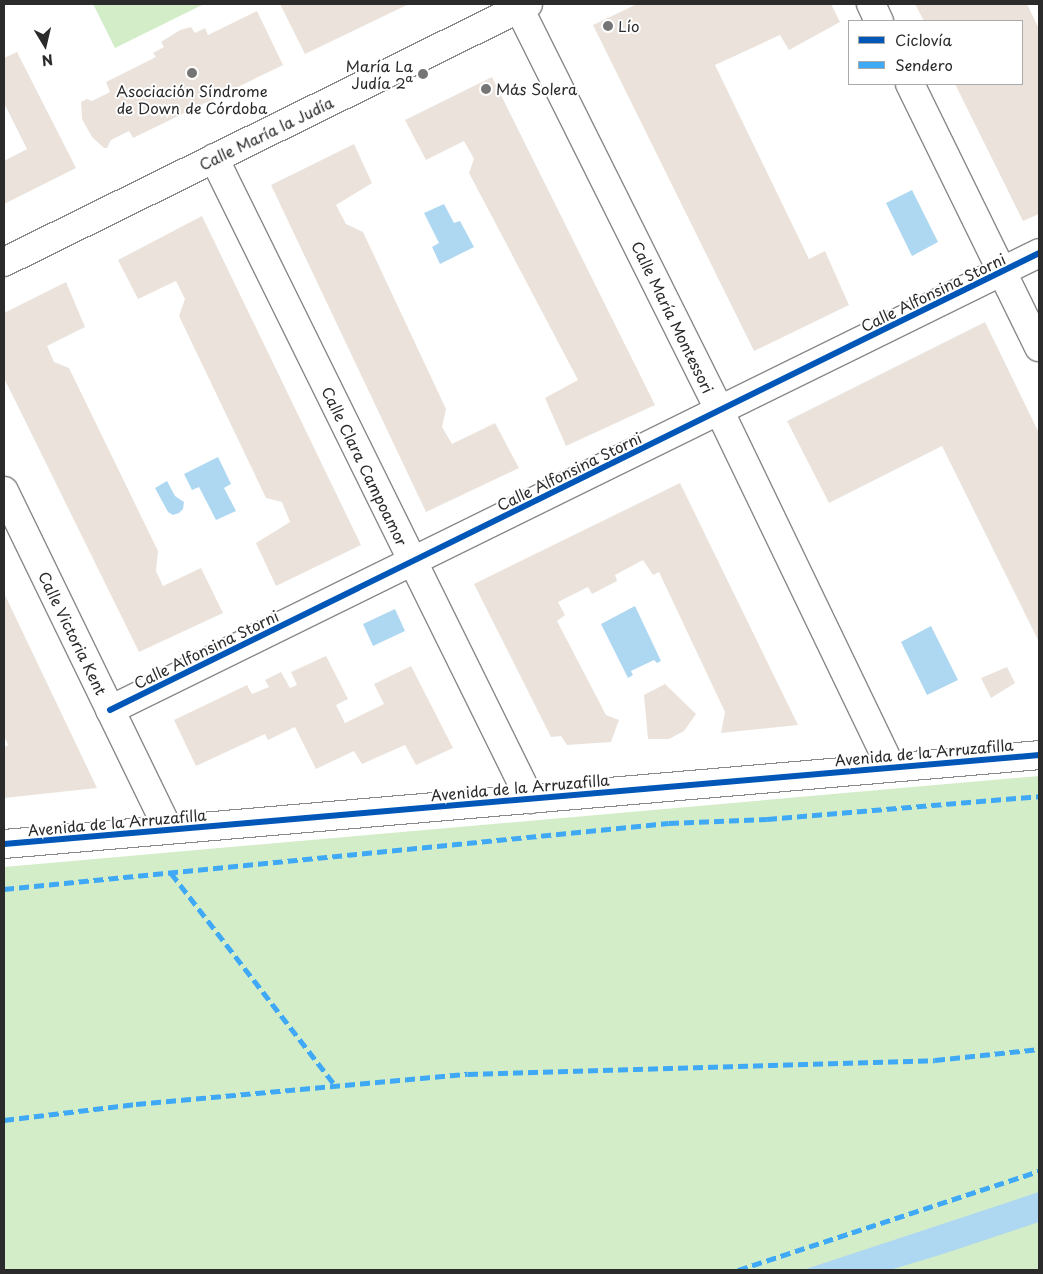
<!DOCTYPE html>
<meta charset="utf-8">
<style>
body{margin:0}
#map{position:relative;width:1043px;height:1274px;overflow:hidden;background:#fff;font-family:"Playpen Sans",sans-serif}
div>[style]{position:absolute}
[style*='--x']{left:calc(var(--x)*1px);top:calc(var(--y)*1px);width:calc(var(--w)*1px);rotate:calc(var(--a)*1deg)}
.green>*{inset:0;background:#d4edc9}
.water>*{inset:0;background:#aed8f2}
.building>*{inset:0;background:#ebe3db}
.roads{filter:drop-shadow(1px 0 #8a8a8a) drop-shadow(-1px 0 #8a8a8a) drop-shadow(0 1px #8a8a8a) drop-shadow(0 -1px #8a8a8a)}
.street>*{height:28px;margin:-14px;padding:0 14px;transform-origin:14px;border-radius:14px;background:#fff}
.secondary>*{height:28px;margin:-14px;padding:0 14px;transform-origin:14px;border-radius:14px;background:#fff}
.quiet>*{height:5px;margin-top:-2.5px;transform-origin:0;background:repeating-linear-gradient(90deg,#3fa9f5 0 10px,transparent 0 15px)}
.cycleway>*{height:6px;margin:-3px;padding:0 3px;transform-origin:3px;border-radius:3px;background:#0057b8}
.dots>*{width:14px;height:14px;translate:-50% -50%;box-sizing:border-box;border:2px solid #fff;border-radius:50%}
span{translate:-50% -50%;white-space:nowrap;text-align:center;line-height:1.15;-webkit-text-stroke:4px #fff;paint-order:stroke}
.poi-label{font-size:15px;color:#2b2b2b}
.left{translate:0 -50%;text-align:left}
.right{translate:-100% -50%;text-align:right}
.street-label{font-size:15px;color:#2b2b2b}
.frame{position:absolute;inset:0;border:5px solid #2b2b2b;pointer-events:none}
.legend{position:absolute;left:848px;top:20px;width:175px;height:65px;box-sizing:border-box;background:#fff;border:1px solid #aaa;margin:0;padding:6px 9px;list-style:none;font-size:15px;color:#2b2b2b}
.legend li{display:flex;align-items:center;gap:10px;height:25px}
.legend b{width:25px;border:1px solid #aaa}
.north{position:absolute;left:20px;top:20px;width:50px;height:50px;-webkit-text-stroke:4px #fff;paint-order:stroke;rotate:171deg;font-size:14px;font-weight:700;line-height:20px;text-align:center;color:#2b2b2b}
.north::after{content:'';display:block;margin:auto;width:18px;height:22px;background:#2b2b2b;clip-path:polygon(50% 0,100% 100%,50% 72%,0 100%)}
</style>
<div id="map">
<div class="green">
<div style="clip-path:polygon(93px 4px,204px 4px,115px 48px)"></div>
<div style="clip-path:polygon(1039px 776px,1039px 1270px,4px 1270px,4px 867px)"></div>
</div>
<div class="water">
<div style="clip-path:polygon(912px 190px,938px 242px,912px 256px,886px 203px)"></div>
<div style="clip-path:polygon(444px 204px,454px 223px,460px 221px,474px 247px,440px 264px,432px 247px,439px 243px,424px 213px)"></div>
<div style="clip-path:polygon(218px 457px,231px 484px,224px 488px,236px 511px,216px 520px,199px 487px,192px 490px,184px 474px)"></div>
<div style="clip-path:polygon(167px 481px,175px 496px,184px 502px,183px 509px,179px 513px,173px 515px,168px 512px,155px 488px)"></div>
<div style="clip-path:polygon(635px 606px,661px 661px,657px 663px,654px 660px,631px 671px,633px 675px,628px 678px,601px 624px)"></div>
<div style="clip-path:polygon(395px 609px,405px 631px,373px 646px,363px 624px)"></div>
<div style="clip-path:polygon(931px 626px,958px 680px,927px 695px,901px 642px)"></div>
<div style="clip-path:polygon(1039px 1192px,1039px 1222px,943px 1254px,890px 1270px,803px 1270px)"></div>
</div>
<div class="building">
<div style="clip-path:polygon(280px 4px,409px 4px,305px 54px)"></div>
<div style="clip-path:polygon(637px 4px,831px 4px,840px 22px,789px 50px,780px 35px,715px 65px,809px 259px,825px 251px,849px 305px,754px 351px,593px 25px)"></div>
<div style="clip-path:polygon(915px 4px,1027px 4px,1039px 29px,1039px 214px,1023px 221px,955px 84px,1022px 84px,1022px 21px,924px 21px)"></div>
<div style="clip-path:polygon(257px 11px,283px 65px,133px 138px,129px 131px,111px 140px,107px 148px,104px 148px,92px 137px,82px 119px,81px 102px,87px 99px,92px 101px,110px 92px,106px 82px,156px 57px,153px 53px,164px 47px,161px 42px,180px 30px,191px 27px,195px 33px,205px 28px,208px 35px)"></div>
<div style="clip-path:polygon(17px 52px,76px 168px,4px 204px,4px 161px,27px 149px,4px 103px,4px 58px)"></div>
<div style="clip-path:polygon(492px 77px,655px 405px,566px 446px,545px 398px,578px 380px,469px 173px,474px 159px,464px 141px,426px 160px,405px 120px)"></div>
<div style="clip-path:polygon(354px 144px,372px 183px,336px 205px,346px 224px,363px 232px,446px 409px,442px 427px,452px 444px,495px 423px,519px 468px,426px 512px,271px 185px)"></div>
<div style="clip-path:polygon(202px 216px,361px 545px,276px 586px,256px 543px,290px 522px,282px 502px,266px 498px,179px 316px,185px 299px,176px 281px,138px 299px,118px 260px)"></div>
<div style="clip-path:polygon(66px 282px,85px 327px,47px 346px,54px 362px,69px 368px,158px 551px,156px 571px,163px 586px,201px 568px,223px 613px,139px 652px,4px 378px,4px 313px)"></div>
<div style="clip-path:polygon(985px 322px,1039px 433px,1039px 642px,942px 446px,829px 503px,787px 421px)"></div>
<div style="clip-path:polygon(680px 483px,798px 725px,721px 733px,725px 712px,659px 572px,653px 575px,643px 560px,615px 575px,617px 581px,592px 594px,588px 587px,558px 602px,565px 615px,557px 621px,606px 715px,619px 720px,611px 742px,567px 745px,561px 736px,551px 737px,474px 584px)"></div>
<div style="clip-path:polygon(4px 593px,97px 788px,4px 798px,4px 747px,8px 745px,4px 736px)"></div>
<div style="clip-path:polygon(326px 656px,348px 699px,336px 705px,345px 723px,384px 704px,374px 684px,411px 666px,453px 748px,416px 765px,405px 745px,362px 764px,354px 751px,316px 769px,295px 727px,268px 740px,265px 734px,196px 766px,174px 720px,247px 685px,252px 694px,269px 687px,265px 680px,281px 672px,290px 688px,297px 685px,291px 672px)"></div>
<div style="clip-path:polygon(1007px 667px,1015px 683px,991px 698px,981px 678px)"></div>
<div style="clip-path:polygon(665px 684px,696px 714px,684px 731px,669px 739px,648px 739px,644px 695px)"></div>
</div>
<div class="roads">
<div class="street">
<div style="--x:871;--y:4;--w:19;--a:65"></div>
<div style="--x:910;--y:84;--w:293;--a:63.9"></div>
<div style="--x:214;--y:158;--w:715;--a:63.76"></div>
<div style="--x:110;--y:710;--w:1035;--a:-26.19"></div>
</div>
<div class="secondary">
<div style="--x:517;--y:4;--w:453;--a:63.5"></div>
<div style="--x:719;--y:410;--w:396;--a:64.3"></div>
<div style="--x:4;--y:262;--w:584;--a:-26.21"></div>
<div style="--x:4;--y:491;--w:376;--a:64.1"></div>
<div style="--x:4;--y:844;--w:1039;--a:-4.91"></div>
</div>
</div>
<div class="quiet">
<div style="--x:171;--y:873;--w:268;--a:52.3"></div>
<div style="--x:4;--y:889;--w:668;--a:-5.67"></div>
<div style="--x:669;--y:823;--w:98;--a:-2.3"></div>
<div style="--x:767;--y:819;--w:273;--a:-4.8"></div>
<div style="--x:4;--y:1120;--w:133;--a:-6.9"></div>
<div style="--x:136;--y:1104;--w:333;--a:-5.2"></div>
<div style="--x:468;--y:1074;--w:467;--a:-1.7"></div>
<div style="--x:935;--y:1060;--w:105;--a:-6"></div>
<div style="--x:738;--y:1270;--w:317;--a:-18.2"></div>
</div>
<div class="cycleway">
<div style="--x:110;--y:710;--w:1035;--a:-26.19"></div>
<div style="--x:4;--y:844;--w:1039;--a:-4.91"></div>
</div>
<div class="dots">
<div style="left:608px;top:26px;background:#757575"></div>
<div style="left:192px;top:73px;background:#757575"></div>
<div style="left:423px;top:74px;background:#757575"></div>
<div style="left:486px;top:89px;background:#757575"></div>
</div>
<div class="poi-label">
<span class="left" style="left:618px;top:26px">Lío</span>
<span class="right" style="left:413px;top:74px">María La<br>Judía 2ª</span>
<span class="left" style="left:496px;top:89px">Más Solera</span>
<span style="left:192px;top:99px">Asociación Síndrome<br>de Down de Córdoba</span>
</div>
<div class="street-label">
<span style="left:266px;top:133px;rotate:-26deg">Calle María la Judía</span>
<span style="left:933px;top:292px;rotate:-26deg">Calle Alfonsina Storni</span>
<span style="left:673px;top:317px;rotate:64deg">Calle María Montessori</span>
<span style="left:365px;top:466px;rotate:64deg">Calle Clara Campoamor</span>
<span style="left:569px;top:471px;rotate:-26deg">Calle Alfonsina Storni</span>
<span style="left:73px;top:633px;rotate:64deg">Calle Victoria Kent</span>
<span style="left:206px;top:649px;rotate:-26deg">Calle Alfonsina Storni</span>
<span style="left:924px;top:752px;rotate:-5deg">Avenida de la Arruzafilla</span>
<span style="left:520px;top:787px;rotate:-5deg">Avenida de la Arruzafilla</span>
<span style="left:117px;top:822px;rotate:-5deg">Avenida de la Arruzafilla</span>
</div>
<div class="frame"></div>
<ul class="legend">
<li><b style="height:6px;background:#0057b8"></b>Ciclovía</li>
<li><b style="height:6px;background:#3fa9f5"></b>Sendero</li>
</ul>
<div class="north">N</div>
</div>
